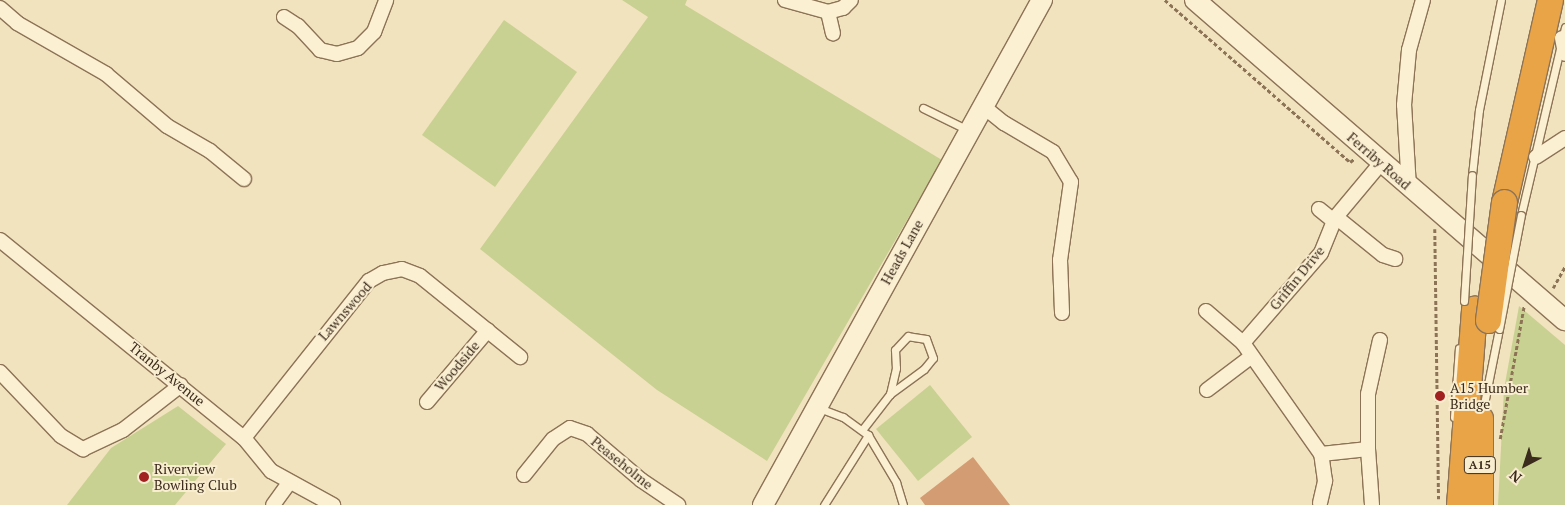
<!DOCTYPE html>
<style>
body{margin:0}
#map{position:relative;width:1565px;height:505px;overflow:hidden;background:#f2e3bf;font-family:"PT Serif",serif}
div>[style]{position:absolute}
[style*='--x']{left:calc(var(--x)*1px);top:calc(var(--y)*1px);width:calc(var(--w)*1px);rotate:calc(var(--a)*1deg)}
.green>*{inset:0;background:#c9d192}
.building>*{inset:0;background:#d49c72}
.path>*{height:2.5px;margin-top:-1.25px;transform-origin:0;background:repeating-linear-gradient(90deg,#8d7356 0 4px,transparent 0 6.5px)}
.roads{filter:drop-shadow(1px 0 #8d7356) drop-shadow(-1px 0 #8d7356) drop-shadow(0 1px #8d7356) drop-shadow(0 -1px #8d7356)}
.lane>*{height:7px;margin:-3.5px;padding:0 3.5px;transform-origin:3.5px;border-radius:3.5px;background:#fcf0d3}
.street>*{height:14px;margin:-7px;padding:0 7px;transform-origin:7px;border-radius:7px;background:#fcf0d3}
.secondary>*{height:20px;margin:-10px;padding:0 10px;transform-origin:10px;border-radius:10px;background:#fcf0d3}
.highway>*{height:25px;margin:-12.5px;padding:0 12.5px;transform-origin:12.5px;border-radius:12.5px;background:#eaa448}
.bridges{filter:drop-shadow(1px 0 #8d7356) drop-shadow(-1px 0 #8d7356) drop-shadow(0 1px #8d7356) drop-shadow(0 -1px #8d7356)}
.lane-bridge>*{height:7px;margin:-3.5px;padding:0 3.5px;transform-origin:3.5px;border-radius:3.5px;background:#fcf0d3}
.highway-bridge>*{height:25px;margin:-12.5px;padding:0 12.5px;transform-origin:12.5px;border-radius:12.5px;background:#eaa448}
.dots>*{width:14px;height:14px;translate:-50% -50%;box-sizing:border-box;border:2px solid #f9edd0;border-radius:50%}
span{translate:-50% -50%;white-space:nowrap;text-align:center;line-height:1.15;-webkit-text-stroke:4px #f9edd0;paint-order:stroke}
.shield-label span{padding:1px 4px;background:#f9edd0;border:1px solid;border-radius:4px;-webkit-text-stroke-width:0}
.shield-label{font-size:12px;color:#3b2b1c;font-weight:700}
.street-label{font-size:14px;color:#3b2b1c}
.poi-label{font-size:14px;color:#3b2b1c}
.left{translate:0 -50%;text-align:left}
.north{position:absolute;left:1500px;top:440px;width:50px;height:50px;-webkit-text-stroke:4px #f9edd0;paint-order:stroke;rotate:220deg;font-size:14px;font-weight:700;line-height:20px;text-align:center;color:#3b2b1c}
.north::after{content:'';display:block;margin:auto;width:18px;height:22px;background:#3b2b1c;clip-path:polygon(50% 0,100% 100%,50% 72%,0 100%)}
</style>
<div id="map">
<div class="green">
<div style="clip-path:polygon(622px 0,687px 0,685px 5px,942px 160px,767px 461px,657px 390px,480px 249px,648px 17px)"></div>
<div style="clip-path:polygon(504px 20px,577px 72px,495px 187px,422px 135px)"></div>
<div style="clip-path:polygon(1519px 306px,1565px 345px,1565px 505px,1498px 505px,1504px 389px)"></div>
<div style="clip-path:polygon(930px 385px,972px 437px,918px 481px,876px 429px)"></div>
<div style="clip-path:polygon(178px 406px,226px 444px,175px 505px,67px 505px,111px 448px)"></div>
</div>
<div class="building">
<div style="clip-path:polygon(973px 457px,1010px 505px,925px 505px,920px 498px)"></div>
</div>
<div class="path">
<div style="--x:1165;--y:0;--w:246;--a:41.2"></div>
<div style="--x:1350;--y:162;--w:5;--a:-37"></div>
<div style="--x:1435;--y:229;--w:270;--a:89.2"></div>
<div style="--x:1553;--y:288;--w:25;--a:-61"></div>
<div style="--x:1500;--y:439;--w:135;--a:-79.8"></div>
</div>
<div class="roads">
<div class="lane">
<div style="--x:923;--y:108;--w:50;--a:26.1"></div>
<div style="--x:1472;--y:175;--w:65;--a:-83.9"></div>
<div style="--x:1479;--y:110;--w:112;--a:-78.7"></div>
<div style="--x:1521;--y:215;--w:193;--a:-76.8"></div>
<div style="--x:819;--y:408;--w:26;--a:21"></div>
<div style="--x:843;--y:417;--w:31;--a:36"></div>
<div style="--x:868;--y:435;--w:55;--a:59.2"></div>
<div style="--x:896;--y:482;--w:24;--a:73"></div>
<div style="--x:1482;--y:414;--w:87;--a:-78.7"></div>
<div style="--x:1454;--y:417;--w:69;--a:-85.9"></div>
<div style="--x:862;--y:430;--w:46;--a:-52.1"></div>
<div style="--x:890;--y:394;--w:42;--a:-36.3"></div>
<div style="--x:924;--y:369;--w:14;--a:-51"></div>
<div style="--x:933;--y:358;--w:20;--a:-110"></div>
<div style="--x:926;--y:339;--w:18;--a:-171"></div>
<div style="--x:908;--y:336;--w:19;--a:133"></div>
<div style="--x:895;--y:350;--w:18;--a:87"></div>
<div style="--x:896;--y:368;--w:27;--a:103"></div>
<div style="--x:824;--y:505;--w:83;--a:-57.8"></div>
</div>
<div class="street">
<div style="--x:785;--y:0;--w:45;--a:15.6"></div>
<div style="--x:828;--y:12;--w:16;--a:-15"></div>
<div style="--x:843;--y:8;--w:11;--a:-45"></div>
<div style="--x:0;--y:8;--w:23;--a:41"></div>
<div style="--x:17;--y:23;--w:103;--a:29.8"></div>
<div style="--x:106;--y:74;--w:80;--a:40.4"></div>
<div style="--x:167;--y:126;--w:50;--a:30.2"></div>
<div style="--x:210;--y:151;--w:44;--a:39.5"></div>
<div style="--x:828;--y:12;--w:22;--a:77"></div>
<div style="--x:284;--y:17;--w:17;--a:33"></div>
<div style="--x:298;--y:26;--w:33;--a:47"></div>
<div style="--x:320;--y:50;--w:17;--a:13"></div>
<div style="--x:337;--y:54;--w:22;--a:-16"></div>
<div style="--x:358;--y:48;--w:23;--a:-45"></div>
<div style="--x:374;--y:32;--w:34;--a:-69"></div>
<div style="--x:1562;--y:38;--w:16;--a:79"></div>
<div style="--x:984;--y:107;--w:26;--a:39"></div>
<div style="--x:1004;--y:123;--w:57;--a:30.6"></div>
<div style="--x:1053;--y:152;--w:35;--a:59"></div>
<div style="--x:1071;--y:182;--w:79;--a:98"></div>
<div style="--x:1060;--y:260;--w:53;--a:87.8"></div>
<div style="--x:1536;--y:157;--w:35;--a:-33"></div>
<div style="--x:1409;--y:188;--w:83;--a:-93.4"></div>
<div style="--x:1404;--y:105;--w:55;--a:-84.8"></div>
<div style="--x:1409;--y:50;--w:52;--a:-74.4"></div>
<div style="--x:1319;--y:209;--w:19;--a:39"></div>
<div style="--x:1336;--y:217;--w:60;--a:39"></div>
<div style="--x:1383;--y:255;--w:13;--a:18"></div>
<div style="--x:0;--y:240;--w:314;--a:39.1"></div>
<div style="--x:244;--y:438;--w:43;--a:50.7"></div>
<div style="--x:271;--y:471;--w:71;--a:28.7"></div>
<div style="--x:1206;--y:311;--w:49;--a:40.9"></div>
<div style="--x:1380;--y:340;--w:55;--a:102.5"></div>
<div style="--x:1368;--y:394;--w:55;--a:90"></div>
<div style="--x:1368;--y:449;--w:47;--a:173.9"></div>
<div style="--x:1321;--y:454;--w:136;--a:-125.1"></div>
<div style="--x:1243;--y:343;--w:119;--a:-49.1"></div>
<div style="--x:1321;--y:253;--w:38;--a:-68"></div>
<div style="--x:1335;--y:218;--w:72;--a:-50.1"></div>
<div style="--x:0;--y:372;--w:88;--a:46.4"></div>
<div style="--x:61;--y:436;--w:26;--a:31"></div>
<div style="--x:83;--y:449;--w:44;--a:-25.4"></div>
<div style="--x:123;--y:430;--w:73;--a:-37.8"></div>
<div style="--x:1207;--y:390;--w:56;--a:-37.1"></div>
<div style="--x:427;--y:402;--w:94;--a:-49.7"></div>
<div style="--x:244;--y:438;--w:201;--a:-51.5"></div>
<div style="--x:369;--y:281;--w:16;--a:-30"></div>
<div style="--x:383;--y:273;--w:19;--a:-12"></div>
<div style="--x:402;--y:269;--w:19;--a:21"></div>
<div style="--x:420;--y:276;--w:129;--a:39"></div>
<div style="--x:1368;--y:449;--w:56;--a:85.9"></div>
<div style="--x:524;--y:475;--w:46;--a:-51.1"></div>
<div style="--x:553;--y:439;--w:20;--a:-33"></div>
<div style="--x:570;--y:428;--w:18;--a:19"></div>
<div style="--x:587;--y:434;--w:71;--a:40.4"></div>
<div style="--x:641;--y:480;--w:45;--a:34"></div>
<div style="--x:1320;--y:503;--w:23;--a:-77"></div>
<div style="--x:1325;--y:481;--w:27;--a:-98"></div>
<div style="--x:273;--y:505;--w:27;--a:-54"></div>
</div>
<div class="secondary">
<div style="--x:1195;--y:0;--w:489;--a:40.9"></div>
<div style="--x:763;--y:505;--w:577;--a:-61.08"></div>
</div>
<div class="highway">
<div style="--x:1504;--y:202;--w:207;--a:-77.2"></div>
<div style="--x:1459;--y:505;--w:197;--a:-85.6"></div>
<div style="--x:1480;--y:505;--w:87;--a:-90"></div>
</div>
</div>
<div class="bridges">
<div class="lane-bridge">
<div style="--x:1464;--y:301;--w:126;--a:-86.4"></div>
<div style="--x:1499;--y:329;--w:116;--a:-79.1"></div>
</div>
<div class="highway-bridge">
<div style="--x:1488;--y:320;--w:119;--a:-82.3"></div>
</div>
</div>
<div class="dots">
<div style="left:1440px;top:396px;background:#a12120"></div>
<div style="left:144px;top:477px;background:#a12120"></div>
</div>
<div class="shield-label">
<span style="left:1480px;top:465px">A15</span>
</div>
<div class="street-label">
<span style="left:1379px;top:161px;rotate:41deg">Ferriby Road</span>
<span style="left:902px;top:252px;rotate:-61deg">Heads Lane</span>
<span style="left:1297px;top:278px;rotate:-51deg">Griffin Drive</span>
<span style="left:345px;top:311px;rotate:-49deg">Lawnswood</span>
<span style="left:457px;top:366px;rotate:-50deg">Woodside</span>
<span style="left:167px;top:374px;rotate:39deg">Tranby Avenue</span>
<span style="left:622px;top:463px;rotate:39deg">Peaseholme</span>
</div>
<div class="poi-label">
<span class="left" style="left:1450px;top:396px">A15 Humber<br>Bridge</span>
<span class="left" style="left:154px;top:477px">Riverview<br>Bowling Club</span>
</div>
<div class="north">N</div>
</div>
